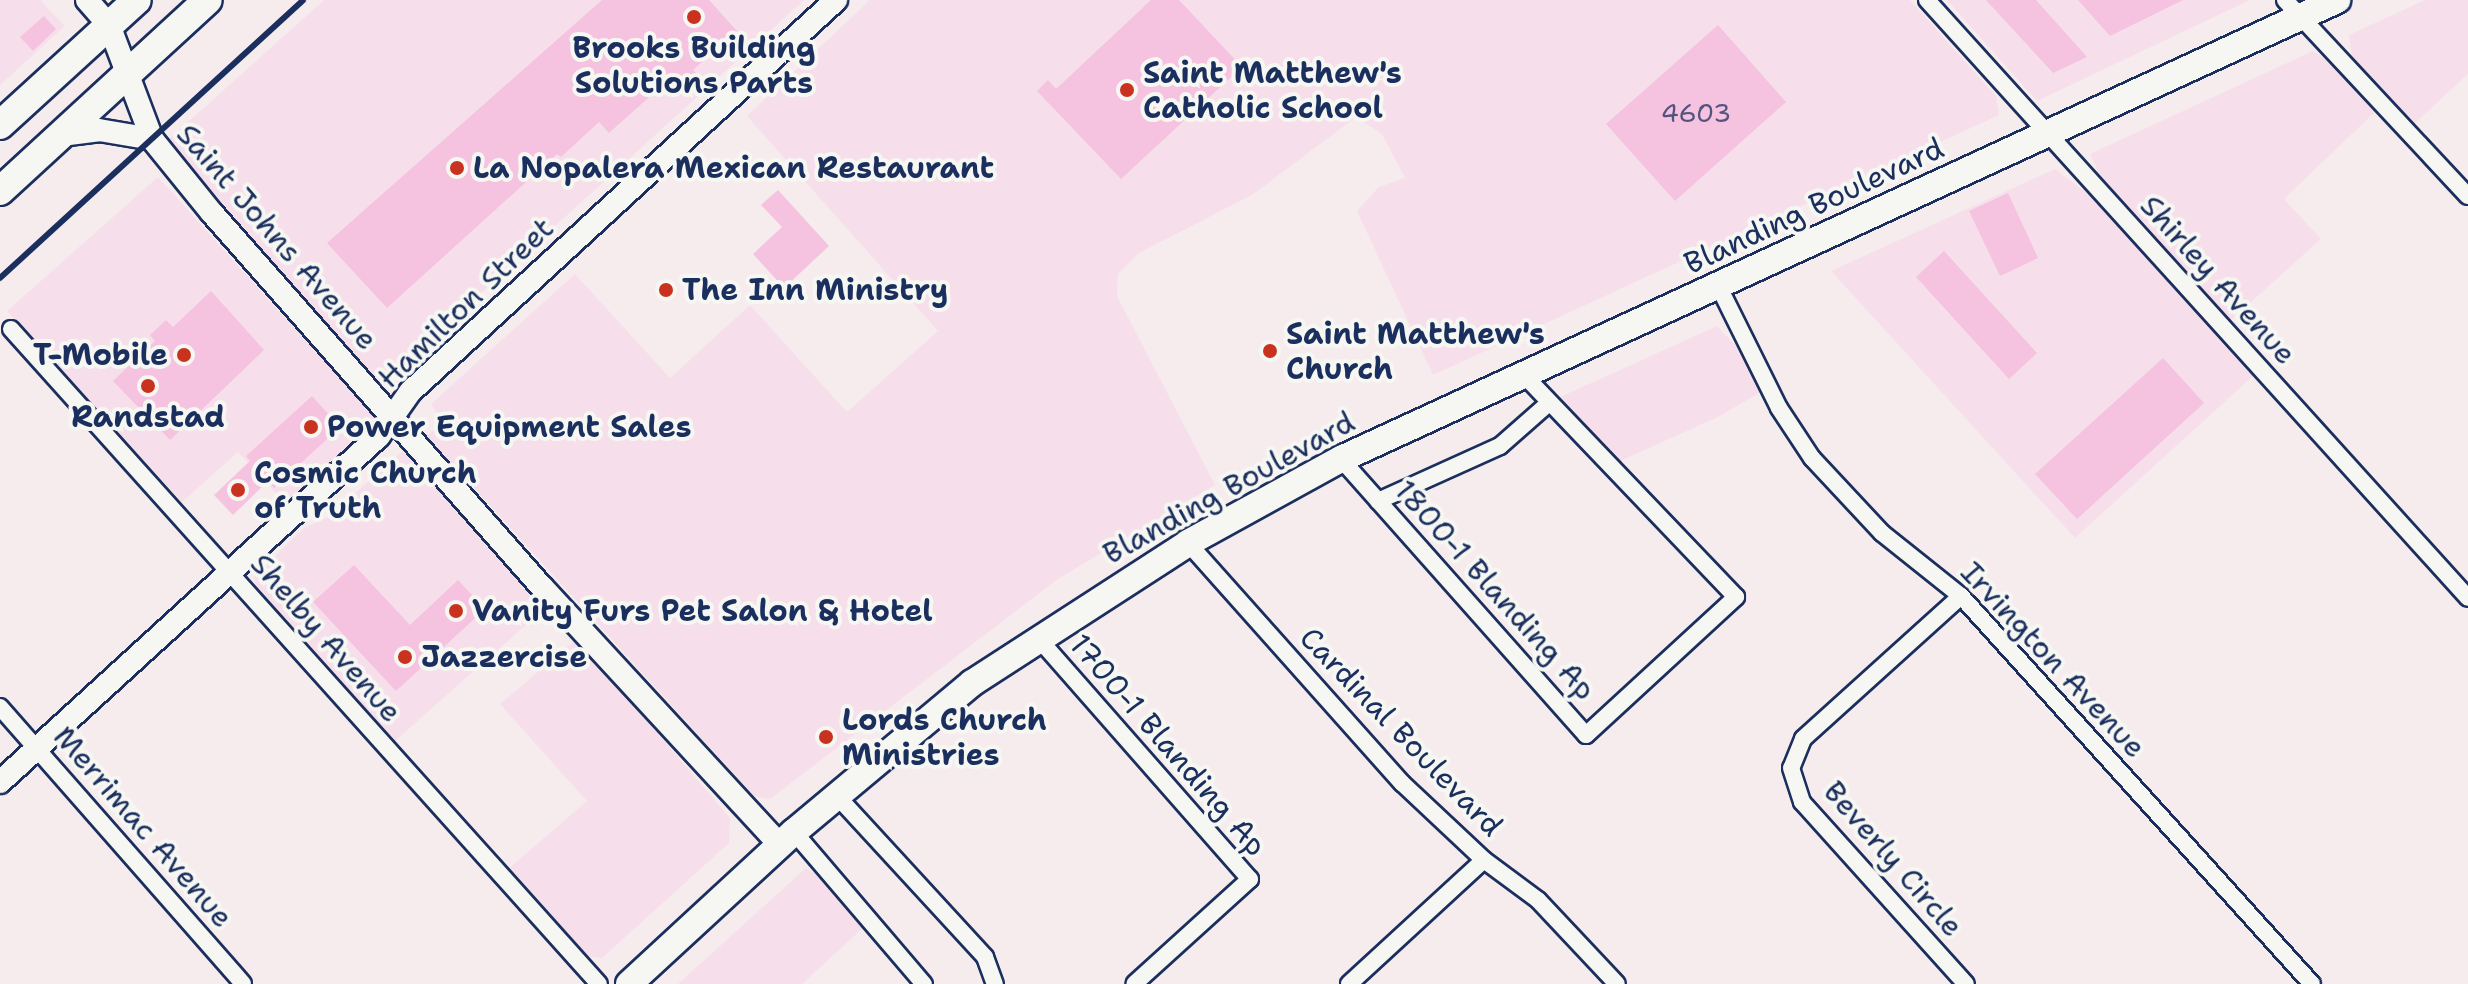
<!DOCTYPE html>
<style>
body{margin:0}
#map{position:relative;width:2468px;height:984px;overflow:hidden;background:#f6ecee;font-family:"Shantell Sans",sans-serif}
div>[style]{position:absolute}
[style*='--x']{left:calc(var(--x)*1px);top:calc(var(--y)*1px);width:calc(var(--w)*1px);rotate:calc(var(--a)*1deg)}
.built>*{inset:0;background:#f6dfea}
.building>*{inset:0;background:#f5c2e0}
.roads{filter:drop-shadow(2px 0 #1b2f5e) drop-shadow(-2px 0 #1b2f5e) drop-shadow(0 2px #1b2f5e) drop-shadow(0 -2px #1b2f5e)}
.minor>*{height:16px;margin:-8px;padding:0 8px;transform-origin:8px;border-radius:8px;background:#f6f6f2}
.tertiary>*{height:22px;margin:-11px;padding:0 11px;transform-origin:11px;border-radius:11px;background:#f6f6f2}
.primary>*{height:26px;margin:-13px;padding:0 13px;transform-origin:13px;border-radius:13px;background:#f6f6f2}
.trunk>*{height:28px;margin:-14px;padding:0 14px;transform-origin:14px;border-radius:14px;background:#f6f6f2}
.rail>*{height:6px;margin:-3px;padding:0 3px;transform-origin:3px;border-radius:3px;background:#1b2f5e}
.dots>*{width:22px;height:22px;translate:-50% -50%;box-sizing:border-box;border:4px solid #f6f6f2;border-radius:50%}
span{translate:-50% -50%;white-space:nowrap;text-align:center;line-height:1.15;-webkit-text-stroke:8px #f6f6f2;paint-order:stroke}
.number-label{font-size:26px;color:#52547e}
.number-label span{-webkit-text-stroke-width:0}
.poi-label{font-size:30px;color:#1b2f5e;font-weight:700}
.left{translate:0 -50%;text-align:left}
.right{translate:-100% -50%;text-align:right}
.street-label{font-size:30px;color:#1b2f5e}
</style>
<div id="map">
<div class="built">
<div style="clip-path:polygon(0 0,40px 0,65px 26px,0 85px)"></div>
<div style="clip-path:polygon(324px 0,804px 0,380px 385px,168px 140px)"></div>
<div style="clip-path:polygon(870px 0,1910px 0,1996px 96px,1999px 115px,1433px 375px,1357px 211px,1379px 187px,1405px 178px,1382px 134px,1356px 117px,1252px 195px,1139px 253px,1118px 274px,1117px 296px,1215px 485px,1058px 579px,770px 799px,754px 796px,427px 436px,443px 423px,431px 404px,575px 274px,670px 378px,750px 305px,847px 412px,938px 331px,747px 116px)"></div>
<div style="clip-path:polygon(1947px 0,2250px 0,2037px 101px)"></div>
<div style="clip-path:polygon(2425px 0,2468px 0,2468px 74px,2413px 125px,2352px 57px,2349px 35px)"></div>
<div style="clip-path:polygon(2313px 51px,2337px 66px,2376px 111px,2284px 199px,2321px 239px,2231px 320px,2103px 182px,2090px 154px)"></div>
<div style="clip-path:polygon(2055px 169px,2087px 193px,2253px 376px,2075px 538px,1831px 271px)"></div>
<div style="clip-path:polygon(158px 177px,377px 420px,287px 505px,238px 452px,182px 502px,7px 311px)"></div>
<div style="clip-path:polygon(1717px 326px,1737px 347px,1761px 392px,1718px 417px,1618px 462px,1558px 398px)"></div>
<div style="clip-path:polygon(403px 451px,546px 607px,395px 741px,256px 586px,254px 576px,304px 528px,328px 517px)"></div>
<div style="clip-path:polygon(577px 639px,730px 818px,729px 843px,602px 958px,588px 956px,508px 869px,587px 801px,500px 704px)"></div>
<div style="clip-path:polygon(806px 868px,824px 879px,865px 926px,802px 984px,678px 984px)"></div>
</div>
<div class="building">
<div style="clip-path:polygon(602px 0,709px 0,737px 31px,693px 70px,699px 76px,677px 95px,666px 82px,609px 133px,599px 122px,561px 157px,557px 154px,387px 308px,327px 243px)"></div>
<div style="clip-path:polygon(1151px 0,1179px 0,1242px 67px,1121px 179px,1037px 91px,1048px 80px,1056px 89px)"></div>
<div style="clip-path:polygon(1986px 0,2036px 0,2087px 57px,2053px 73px)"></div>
<div style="clip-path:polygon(2078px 0,2183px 0,2110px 36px)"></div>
<div style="clip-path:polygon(44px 16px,56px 29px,33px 51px,20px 37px)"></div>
<div style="clip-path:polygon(1718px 25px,1786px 102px,1675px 201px,1606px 124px)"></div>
<div style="clip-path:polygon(778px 190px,829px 246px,784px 288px,753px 254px,782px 227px,761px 205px)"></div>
<div style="clip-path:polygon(2008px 193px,2038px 258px,2000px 276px,1969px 211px)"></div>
<div style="clip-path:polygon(1944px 251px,2037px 353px,2009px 379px,1916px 277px)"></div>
<div style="clip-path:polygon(211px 291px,264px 350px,170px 440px,113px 381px,155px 341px,150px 335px,166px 320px,173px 327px)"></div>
<div style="clip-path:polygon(2163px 358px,2204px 403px,2077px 519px,2035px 474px)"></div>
<div style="clip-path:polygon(312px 396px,340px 427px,274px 488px,268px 481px,233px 515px,214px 495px,250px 461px,246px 456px)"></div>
<div style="clip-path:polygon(354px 565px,410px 625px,458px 580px,485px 609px,396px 691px,313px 602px)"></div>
</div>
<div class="roads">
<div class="minor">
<div style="--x:1927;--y:0;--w:806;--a:47.86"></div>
<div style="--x:2285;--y:0;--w:268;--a:47"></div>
<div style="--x:1718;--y:285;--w:137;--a:63.6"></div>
<div style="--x:1779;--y:408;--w:60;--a:56.6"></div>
<div style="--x:1812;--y:458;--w:103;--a:47"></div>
<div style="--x:1882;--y:533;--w:101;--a:38.6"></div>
<div style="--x:1961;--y:596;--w:523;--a:47.87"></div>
<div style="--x:11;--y:329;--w:880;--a:48.09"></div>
<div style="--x:1341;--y:459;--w:369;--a:48.4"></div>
<div style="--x:1586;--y:735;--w:204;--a:-42.6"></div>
<div style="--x:1736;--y:597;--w:307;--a:-133.7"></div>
<div style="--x:1378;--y:501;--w:134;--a:-24.3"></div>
<div style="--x:1500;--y:446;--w:65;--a:-41.3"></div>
<div style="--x:1188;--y:543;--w:322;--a:48.3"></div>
<div style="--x:1402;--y:783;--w:112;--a:43.2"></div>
<div style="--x:1484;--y:860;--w:67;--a:36.5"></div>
<div style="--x:1538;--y:900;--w:115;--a:46.8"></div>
<div style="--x:1961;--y:596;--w:213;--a:137.9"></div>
<div style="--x:1803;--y:739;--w:31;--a:112"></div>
<div style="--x:1791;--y:768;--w:36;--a:72"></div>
<div style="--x:1802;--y:802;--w:245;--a:48"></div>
<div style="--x:1038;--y:638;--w:321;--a:48.7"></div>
<div style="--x:1250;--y:879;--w:156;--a:137.8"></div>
<div style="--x:0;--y:707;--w:368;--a:48.7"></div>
<div style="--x:837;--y:796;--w:219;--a:47.4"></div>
<div style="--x:985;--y:957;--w:29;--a:70"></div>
<div style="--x:794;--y:832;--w:200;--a:49.5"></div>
<div style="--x:1349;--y:984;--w:183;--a:-42.6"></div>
</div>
<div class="tertiary">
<div style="--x:87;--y:0;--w:33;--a:49"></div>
<div style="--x:109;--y:25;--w:122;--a:69.3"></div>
<div style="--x:152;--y:139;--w:95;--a:51"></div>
<div style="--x:212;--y:213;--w:499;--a:48.6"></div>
<div style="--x:542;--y:587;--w:351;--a:47.3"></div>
<div style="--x:61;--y:135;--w:38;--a:-7"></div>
<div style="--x:99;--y:130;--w:54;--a:9.6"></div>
<div style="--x:0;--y:782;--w:513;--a:-42.39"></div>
<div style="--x:379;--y:436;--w:54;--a:-54.8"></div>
<div style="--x:410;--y:392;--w:579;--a:-42.62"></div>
</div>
<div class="primary">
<div style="--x:629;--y:984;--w:224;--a:-42.7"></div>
<div style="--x:794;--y:832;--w:232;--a:-39.9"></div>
<div style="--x:972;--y:683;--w:257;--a:-32.9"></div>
<div style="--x:1188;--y:543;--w:175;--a:-28.8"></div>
<div style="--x:1341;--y:459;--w:1097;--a:-24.74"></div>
</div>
<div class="trunk">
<div style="--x:0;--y:125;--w:185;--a:-42.4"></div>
<div style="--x:0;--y:191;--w:282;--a:-42.6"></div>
</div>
</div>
<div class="rail">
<div style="--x:0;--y:278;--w:411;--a:-42.5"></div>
</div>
<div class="dots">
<div style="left:694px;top:17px;background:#c8321e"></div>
<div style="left:1127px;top:90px;background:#c8321e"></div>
<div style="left:457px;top:168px;background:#c8321e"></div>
<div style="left:666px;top:290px;background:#c8321e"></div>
<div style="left:1270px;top:351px;background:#c8321e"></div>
<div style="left:184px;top:355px;background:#c8321e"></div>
<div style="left:148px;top:386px;background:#c8321e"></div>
<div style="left:311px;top:427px;background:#c8321e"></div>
<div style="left:238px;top:490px;background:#c8321e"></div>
<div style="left:456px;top:611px;background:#c8321e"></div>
<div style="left:405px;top:657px;background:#c8321e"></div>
<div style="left:826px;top:737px;background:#c8321e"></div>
</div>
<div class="number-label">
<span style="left:1696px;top:113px">4603</span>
</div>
<div class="poi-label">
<span style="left:694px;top:65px">Brooks Building<br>Solutions Parts</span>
<span class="left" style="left:1143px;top:90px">Saint Matthew's<br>Catholic School</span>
<span class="left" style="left:473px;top:168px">La Nopalera Mexican Restaurant</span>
<span class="left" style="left:682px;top:290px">The Inn Ministry</span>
<span class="left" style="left:1286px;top:351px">Saint Matthew's<br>Church</span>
<span class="right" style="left:168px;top:355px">T-Mobile</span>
<span style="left:148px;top:417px">Randstad</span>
<span class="left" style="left:327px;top:427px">Power Equipment Sales</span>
<span class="left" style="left:254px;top:490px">Cosmic Church<br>of Truth</span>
<span class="left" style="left:472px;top:611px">Vanity Furs Pet Salon &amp; Hotel</span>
<span class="left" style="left:421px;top:657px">Jazzercise</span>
<span class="left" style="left:842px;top:737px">Lords Church<br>Ministries</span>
</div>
<div class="street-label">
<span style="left:1814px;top:206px;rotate:-25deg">Blanding Boulevard</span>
<span style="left:277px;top:237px;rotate:49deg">Saint Johns Avenue</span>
<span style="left:2218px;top:280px;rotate:48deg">Shirley Avenue</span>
<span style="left:466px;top:303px;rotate:-44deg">Hamilton Street</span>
<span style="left:1229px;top:488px;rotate:-29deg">Blanding Boulevard</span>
<span style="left:1495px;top:590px;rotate:48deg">1800-1 Blanding Ap</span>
<span style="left:326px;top:638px;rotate:49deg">Shelby Avenue</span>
<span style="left:2053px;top:660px;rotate:47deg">Irvington Avenue</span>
<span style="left:1401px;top:732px;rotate:46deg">Cardinal Boulevard</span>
<span style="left:1168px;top:745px;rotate:49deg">1700-1 Blanding Ap</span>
<span style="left:143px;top:827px;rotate:49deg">Merrimac Avenue</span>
<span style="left:1893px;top:859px;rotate:49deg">Beverly Circle</span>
</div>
</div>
